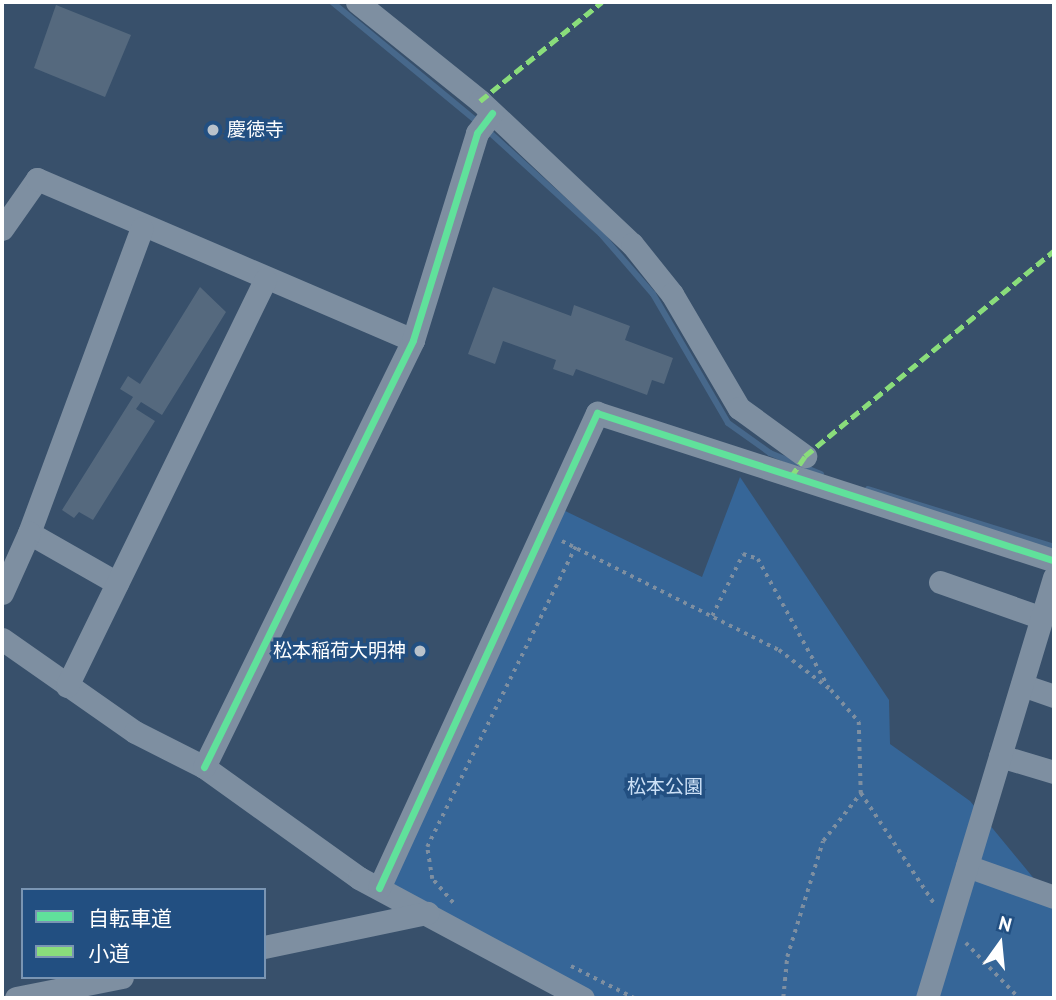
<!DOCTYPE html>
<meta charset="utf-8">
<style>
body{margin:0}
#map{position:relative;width:1056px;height:1000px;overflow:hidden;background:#38506b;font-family:"PT Sans","Noto Sans JP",sans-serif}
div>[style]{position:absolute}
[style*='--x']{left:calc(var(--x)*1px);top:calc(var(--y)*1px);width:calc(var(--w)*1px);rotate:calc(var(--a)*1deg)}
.green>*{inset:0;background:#366698}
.stream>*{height:6px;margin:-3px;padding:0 3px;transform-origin:3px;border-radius:3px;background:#47688b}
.building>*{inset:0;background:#55697e}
.path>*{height:3.5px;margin-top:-1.75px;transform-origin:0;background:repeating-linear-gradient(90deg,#7e8fa1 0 3.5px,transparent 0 8.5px)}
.minor>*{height:23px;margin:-11.5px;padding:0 11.5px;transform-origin:11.5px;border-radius:11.5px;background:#7e8fa1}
.quiet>*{height:5px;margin-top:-2.5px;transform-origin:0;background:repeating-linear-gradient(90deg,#8add7b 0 10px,transparent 0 15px)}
.cycleway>*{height:7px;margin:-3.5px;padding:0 3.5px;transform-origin:3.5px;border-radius:3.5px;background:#60e19b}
.dots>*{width:19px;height:19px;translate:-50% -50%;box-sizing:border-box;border:4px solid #224f81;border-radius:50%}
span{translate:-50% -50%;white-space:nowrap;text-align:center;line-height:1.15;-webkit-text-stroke:7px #224f81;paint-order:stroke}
.poi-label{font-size:19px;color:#fff}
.left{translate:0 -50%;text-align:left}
.right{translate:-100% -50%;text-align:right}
.park-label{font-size:19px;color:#cce0f6}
.frame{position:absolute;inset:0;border:4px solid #fff;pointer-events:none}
.legend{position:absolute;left:21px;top:888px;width:245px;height:91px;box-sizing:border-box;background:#224f81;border:2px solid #7a95b3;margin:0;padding:9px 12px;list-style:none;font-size:21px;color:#fff}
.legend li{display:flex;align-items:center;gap:14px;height:35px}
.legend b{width:35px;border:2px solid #7a95b3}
.north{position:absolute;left:965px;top:909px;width:70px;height:70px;-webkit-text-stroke:5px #224f81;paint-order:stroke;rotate:15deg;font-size:19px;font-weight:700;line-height:28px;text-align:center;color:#fff}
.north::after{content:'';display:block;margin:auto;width:24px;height:32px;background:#fff;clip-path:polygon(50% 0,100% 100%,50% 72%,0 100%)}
</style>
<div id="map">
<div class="green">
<div style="clip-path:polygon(740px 477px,889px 700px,890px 744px,970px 801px,1054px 903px,1054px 998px,583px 998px,384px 891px,559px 508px,702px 577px)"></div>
</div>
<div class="stream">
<div style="--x:332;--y:2;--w:190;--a:39.5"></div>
<div style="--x:487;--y:130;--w:154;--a:42.4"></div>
<div style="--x:601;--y:234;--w:79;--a:49.1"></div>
<div style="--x:653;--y:294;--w:149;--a:59.8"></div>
<div style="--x:728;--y:423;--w:52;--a:35.5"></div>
<div style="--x:770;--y:453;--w:55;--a:22.4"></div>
<div style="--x:868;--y:489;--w:195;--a:17.3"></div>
</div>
<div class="building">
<div style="clip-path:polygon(56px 5px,131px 35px,105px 97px,34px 68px)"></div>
<div style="clip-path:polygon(200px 287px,226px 312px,162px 415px,141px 402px,136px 409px,155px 421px,93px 520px,79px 512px,74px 518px,62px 510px,133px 397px,120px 389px,128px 376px,140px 384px)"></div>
<div style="clip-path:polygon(493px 287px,571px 316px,574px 305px,630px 326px,625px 340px,673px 358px,664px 384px,652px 380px,647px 395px,576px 369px,573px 376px,553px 369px,556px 360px,503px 341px,495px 364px,468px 354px)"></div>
</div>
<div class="path">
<div style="--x:562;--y:541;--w:243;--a:26.7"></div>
<div style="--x:779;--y:650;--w:66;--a:37.6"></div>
<div style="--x:831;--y:690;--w:43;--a:48.8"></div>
<div style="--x:859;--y:722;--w:71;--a:88.4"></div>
<div style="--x:861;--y:793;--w:134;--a:56.5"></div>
<div style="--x:712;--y:616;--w:69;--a:-63.4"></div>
<div style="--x:743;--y:554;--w:16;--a:18"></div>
<div style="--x:758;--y:559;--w:147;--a:61.2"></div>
<div style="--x:453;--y:903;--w:32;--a:-131"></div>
<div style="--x:432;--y:879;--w:32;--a:-99"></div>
<div style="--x:427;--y:847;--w:335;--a:-63.7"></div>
<div style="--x:966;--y:943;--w:76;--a:46.1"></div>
<div style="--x:571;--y:966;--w:71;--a:26.9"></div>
<div style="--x:783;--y:998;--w:41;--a:-84.4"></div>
<div style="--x:787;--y:957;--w:121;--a:-72.8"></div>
<div style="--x:823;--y:841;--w:61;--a:-51.6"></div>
</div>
<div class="minor">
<div style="--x:357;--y:2;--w:158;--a:38.8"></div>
<div style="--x:480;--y:101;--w:209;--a:43.3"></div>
<div style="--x:632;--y:244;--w:64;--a:51.3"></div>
<div style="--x:672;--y:294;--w:132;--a:59.6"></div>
<div style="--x:739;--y:408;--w:82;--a:36"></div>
<div style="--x:2;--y:229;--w:61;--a:-55"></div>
<div style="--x:37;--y:179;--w:409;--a:23.2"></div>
<div style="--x:940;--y:582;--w:108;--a:19.4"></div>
<div style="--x:117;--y:583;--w:101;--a:-150.4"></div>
<div style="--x:29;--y:533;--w:325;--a:-69.7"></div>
<div style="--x:2;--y:593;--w:66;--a:-65.8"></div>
<div style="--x:2;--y:639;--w:162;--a:35"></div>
<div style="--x:135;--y:732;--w:77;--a:26.9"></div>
<div style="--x:204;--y:767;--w:191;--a:35.6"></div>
<div style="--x:359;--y:878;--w:254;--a:28.2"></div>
<div style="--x:1022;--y:685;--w:34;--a:19"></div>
<div style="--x:67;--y:686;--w:452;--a:-64"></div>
<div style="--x:1000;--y:756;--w:56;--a:16.5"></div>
<div style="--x:204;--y:767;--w:475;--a:-63.9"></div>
<div style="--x:413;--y:340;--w:217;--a:-72.8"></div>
<div style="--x:477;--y:133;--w:25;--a:-53"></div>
<div style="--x:967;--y:866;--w:92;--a:19.6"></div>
<div style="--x:379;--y:888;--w:523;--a:-65.35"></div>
<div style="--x:597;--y:413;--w:480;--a:17.9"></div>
<div style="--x:264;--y:947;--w:167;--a:-11.8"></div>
<div style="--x:16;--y:998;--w:108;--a:-11.2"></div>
<div style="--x:927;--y:998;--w:439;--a:-73.2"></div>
</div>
<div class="quiet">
<div style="--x:480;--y:101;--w:157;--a:-39.1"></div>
<div style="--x:791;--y:477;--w:25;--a:-56"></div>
<div style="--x:805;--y:456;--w:323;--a:-39.5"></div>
</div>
<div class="cycleway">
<div style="--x:204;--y:767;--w:475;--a:-63.9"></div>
<div style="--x:413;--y:340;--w:217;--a:-72.8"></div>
<div style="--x:477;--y:133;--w:25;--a:-53"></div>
<div style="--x:379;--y:888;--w:523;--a:-65.35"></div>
<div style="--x:597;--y:413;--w:480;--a:17.9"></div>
</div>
<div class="dots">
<div style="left:213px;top:130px;background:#b9c2cb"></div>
<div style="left:420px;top:651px;background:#b9c2cb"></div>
</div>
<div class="poi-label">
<span class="left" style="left:227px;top:130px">慶徳寺</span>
<span class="right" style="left:406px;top:651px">松本稲荷大明神</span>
</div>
<div class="park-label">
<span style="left:665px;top:787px">松本公園</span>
</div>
<div class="frame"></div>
<ul class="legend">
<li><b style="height:9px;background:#60e19b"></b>自転車道</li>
<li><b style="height:9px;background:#8add7b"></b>小道</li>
</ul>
<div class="north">N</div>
</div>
